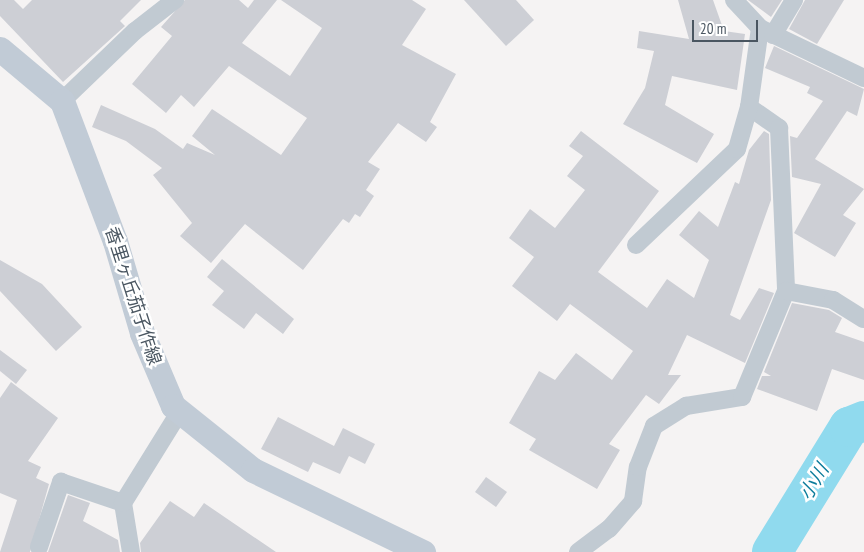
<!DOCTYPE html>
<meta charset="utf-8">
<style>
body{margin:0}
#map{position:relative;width:864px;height:552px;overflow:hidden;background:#f5f3f3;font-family:"PT Sans Narrow","Noto Sans JP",sans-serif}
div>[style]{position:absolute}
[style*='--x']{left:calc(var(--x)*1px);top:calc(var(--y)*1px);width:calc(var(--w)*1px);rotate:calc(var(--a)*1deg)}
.river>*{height:40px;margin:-20px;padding:0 20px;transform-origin:20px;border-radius:20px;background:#90daee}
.building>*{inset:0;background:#cdcfd5}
.street>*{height:18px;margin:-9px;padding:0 9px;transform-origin:9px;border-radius:9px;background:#c1cad2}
.secondary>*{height:25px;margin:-12.5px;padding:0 12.5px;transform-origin:12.5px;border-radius:12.5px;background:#c1cbd6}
span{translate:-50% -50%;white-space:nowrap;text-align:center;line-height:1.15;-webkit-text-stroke:5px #fff;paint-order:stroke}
.street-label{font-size:18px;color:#4a5661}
.water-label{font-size:19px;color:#0c7c9b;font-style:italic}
.scale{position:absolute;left:692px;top:20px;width:66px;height:22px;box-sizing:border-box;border:2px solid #4a5661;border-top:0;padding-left:6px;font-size:15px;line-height:18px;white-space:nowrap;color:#4a5661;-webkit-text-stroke:4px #fff;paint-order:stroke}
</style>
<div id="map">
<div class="river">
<div style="--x:772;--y:552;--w:147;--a:-58.4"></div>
<div style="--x:849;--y:427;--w:16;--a:-22"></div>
</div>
<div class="building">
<div style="clip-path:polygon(0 0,14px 0,23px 9px,32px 0,141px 0,120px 21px,125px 26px,63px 82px,0 16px)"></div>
<div style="clip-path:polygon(185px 0,239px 0,248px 8px,254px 0,277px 0,242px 43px,290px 76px,322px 28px,281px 0,412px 0,426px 9px,402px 45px,456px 74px,430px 122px,437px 127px,426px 142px,398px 123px,368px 162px,380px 169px,366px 190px,374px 196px,360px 217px,355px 214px,349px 223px,343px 219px,303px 270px,245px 224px,211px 263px,180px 236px,192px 223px,153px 175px,162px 168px,126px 141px,92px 127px,101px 105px,155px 129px,183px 149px,187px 143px,215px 155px,192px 136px,212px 109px,281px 155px,307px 118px,229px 66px,194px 107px,181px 95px,166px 113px,132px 84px,172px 36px,161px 27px)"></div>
<div style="clip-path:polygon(464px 0,516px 0,534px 20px,506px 46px)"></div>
<div style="clip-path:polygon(678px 0,713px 0,724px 31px,745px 34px,737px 90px,672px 76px,665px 105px,714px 134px,697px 163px,623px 124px,645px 88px,654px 51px,637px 48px,639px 31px,689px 39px)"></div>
<div style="clip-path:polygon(748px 0,782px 0,771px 17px)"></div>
<div style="clip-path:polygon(805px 0,844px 0,817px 44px,789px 29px)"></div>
<div style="clip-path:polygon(774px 46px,864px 89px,857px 116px,847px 111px,815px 159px,864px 189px,843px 215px,856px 223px,835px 257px,794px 233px,821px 184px,792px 177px,790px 136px,797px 138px,823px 101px,807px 93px,810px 87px,765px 68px)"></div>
<div style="clip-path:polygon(581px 131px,659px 191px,598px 272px,647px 308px,667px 279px,694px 298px,709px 260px,679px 235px,699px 211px,718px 227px,735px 182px,739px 184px,749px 150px,764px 131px,769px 134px,771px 200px,730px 315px,740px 320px,759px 288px,774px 293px,745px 363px,687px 335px,668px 375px,681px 375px,659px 404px,646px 395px,609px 444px,620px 450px,597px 489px,529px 450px,536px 439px,509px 423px,539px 371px,555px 380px,576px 353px,612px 380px,633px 351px,570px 304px,557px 321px,512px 286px,534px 257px,509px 238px,530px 209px,555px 228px,585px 190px,567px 176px,583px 156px,569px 146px)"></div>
<div style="clip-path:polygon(222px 259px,294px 319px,283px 334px,256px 313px,244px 329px,212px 305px,224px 291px,207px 277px)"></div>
<div style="clip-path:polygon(0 260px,42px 284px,82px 327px,56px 351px,0 291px)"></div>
<div style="clip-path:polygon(792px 303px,829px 310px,842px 318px,835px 332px,864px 342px,864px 380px,832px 369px,817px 411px,757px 389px,762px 376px,771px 376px,764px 372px)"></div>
<div style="clip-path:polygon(0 350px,27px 370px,16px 384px,0 371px)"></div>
<div style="clip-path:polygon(11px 382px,58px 418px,28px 461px,41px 467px,36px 478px,49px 484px,30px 552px,0 552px,17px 500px,0 493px,0 398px)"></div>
<div style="clip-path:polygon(278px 417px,334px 446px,343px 428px,375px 444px,365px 464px,349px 456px,340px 474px,313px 462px,308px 472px,261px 449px)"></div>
<div style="clip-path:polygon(486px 477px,507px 492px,496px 507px,475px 492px)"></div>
<div style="clip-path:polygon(68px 495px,90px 503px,83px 521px,118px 540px,120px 552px,48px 552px)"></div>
<div style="clip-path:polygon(170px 501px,194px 517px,204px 503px,276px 552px,141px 552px,140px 543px)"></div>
</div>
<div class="street">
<div style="--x:734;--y:0;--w:38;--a:47"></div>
<div style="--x:760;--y:28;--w:115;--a:25.7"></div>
<div style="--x:760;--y:28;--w:80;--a:97.9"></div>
<div style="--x:749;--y:107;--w:37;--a:35"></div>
<div style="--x:779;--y:128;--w:163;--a:87.5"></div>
<div style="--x:773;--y:35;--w:41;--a:-59"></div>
<div style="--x:62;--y:101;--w:101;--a:-43.8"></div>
<div style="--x:135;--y:31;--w:51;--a:-37.8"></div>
<div style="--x:636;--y:245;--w:139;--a:-43.5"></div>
<div style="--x:737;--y:149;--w:44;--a:-74.1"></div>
<div style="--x:39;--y:547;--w:69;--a:-71.3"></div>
<div style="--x:61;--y:482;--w:65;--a:18.7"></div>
<div style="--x:131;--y:552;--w:50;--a:-99.3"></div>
<div style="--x:123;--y:503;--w:108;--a:-58.2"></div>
<div style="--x:578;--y:552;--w:39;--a:-37"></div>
<div style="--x:609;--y:529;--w:37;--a:-49"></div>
<div style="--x:633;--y:501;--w:34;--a:-82"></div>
<div style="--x:638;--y:467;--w:44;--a:-68.7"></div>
<div style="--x:654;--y:426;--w:38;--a:-32"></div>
<div style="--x:686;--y:406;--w:57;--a:-9.1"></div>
<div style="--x:742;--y:397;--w:115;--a:-67.5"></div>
<div style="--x:786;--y:291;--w:48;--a:10.8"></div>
<div style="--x:833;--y:300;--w:36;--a:32"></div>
</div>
<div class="secondary">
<div style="--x:0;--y:49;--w:81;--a:40"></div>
<div style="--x:62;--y:101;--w:150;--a:69.3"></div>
<div style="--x:115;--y:241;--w:96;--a:73.6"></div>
<div style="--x:142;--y:333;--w:79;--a:67"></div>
<div style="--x:173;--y:406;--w:102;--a:38.7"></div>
<div style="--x:253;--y:470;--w:189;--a:25.8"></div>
</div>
<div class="street-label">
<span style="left:133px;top:296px;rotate:72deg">香里ヶ丘茄子作線</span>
</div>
<div class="water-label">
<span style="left:814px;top:482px;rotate:-59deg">小川</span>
</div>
<div class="scale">20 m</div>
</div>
